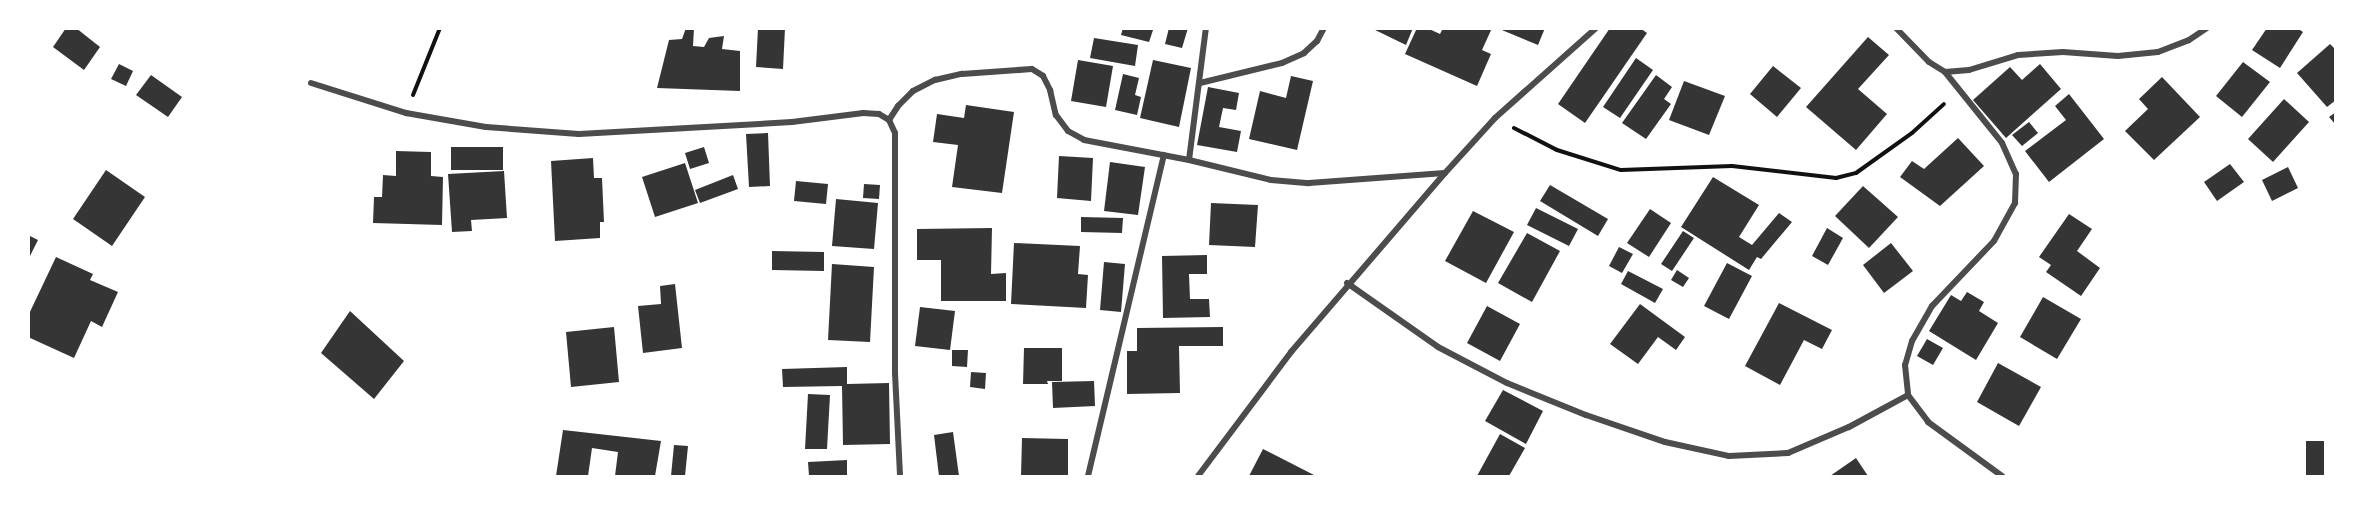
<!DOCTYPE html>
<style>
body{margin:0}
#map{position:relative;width:2364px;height:505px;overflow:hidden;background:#fff;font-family:"Titillium Web",sans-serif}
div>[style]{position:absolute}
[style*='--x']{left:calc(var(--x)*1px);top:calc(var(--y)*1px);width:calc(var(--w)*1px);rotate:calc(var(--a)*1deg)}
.building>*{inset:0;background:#353535}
.path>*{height:4px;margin:-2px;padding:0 2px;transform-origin:2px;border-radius:2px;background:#111}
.minor>*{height:6px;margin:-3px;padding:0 3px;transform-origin:3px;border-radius:3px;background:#4c4c4c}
span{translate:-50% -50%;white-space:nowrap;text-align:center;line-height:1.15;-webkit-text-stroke:5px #fff;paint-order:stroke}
.frame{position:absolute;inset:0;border:30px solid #fff;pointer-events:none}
</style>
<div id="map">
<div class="building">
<div style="clip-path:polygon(66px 28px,76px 28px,100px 47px,84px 70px,53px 47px)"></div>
<div style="clip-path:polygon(686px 28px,694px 28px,693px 46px,704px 47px,709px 38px,724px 36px,722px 49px,740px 51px,740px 91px,657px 88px,669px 40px,682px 39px)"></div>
<div style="clip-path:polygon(758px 28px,785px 28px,783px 69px,756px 67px)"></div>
<div style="clip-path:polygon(1123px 28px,1148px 28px,1153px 30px,1149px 42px,1121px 35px)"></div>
<div style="clip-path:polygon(1169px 28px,1188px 28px,1182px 48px,1165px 44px)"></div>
<div style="clip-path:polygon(1371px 28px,1413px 28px,1406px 45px)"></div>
<div style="clip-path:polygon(1417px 28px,1427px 28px,1440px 34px,1443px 28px,1492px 28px,1482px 50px,1491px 54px,1477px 86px,1405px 54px)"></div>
<div style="clip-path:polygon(1497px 28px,1545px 28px,1538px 45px)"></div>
<div style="clip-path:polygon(1610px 28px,1640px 28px,1647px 33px,1585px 123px,1558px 104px)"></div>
<div style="clip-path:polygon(2267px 28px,2297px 28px,2303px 32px,2280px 68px,2252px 50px)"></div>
<div style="clip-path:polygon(1868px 37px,1889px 55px,1858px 89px,1887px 114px,1856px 150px,1806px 107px)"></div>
<div style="clip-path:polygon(1094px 38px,1138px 45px,1135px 66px,1090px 58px)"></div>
<div style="clip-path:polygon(2330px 44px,2336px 50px,2336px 100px,2327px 107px,2297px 73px)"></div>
<div style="clip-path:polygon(1636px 58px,1653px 70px,1620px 118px,1603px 107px)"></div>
<div style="clip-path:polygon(1078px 60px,1113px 66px,1106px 107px,1071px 101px)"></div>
<div style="clip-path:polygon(1153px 60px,1191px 68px,1179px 127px,1140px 118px)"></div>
<div style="clip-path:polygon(2243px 62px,2270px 82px,2242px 117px,2216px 96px)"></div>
<div style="clip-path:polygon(119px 64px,133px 71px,126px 86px,111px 79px)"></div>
<div style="clip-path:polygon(2040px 64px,2061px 89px,2006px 138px,1973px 100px,2010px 67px,2022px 80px)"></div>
<div style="clip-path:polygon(1773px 66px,1801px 88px,1777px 117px,1750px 94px)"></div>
<div style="clip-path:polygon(1123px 74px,1139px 78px,1135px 95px,1141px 97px,1137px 115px,1115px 110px)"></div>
<div style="clip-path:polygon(151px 75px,182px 97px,168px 117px,136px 95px)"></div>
<div style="clip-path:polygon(1656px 75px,1672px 87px,1664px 99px,1671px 104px,1646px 139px,1622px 123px)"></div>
<div style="clip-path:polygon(1291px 76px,1313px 81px,1297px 150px,1249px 139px,1260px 91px,1286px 98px)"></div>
<div style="clip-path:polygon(2162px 77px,2200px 117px,2154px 160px,2125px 131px,2148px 109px,2139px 99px)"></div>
<div style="clip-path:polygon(1684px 81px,1725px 96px,1709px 135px,1669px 120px)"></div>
<div style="clip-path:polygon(1208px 87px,1239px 93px,1236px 110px,1223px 108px,1219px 127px,1241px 131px,1237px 152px,1197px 145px)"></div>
<div style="clip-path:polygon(2069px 94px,2104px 139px,2049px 182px,2025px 151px,2066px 120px,2055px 106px)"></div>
<div style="clip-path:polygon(2284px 99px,2309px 122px,2273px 162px,2248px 139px)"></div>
<div style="clip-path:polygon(966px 105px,1014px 112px,1002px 193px,952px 187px,958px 145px,933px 142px,937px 114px,964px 118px)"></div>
<div style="clip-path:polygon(2336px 112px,2336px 125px,2329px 117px)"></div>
<div style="clip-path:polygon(2029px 122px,2038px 133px,2022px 146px,2012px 135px)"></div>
<div style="clip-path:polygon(768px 133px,770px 186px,749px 187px,746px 134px)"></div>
<div style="clip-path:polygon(1958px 138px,1984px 166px,1940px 206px,1900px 177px,1912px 161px,1924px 169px)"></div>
<div style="clip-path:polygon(451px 147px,503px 147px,503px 170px,451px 170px)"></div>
<div style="clip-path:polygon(704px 147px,709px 163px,690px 169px,685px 153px)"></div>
<div style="clip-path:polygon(396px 151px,431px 152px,431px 176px,443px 177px,442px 225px,373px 223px,374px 197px,382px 197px,383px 175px,396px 176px)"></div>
<div style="clip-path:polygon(1059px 156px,1093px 158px,1091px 201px,1057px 198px)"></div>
<div style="clip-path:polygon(593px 158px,594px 178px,602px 178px,604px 222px,600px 222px,600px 238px,555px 241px,551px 161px)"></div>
<div style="clip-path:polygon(1110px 162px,1145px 167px,1138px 215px,1104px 211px)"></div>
<div style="clip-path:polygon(685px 163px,698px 203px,655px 217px,642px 177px)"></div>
<div style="clip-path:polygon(2230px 164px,2244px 182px,2217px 201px,2204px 182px)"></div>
<div style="clip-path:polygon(2288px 167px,2298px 188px,2272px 201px,2262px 180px)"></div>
<div style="clip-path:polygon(106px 170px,145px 197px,112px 246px,73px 219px)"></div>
<div style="clip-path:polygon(504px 171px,507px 218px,471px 220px,472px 231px,452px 232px,448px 174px)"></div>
<div style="clip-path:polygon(733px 175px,738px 189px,700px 203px,695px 190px)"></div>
<div style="clip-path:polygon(1713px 177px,1759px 205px,1739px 237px,1752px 245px,1779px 213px,1792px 222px,1761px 259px,1757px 257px,1749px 270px,1681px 227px)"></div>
<div style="clip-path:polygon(796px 181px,828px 184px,826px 204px,794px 201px)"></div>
<div style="clip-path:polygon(864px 184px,880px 185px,879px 199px,863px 198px)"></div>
<div style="clip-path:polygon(1550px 185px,1608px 219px,1598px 236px,1540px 201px)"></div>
<div style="clip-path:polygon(1863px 186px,1898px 217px,1869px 248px,1835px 216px)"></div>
<div style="clip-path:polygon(836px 199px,878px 203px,874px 249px,832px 246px)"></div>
<div style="clip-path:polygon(1211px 203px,1258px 205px,1255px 247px,1209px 245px)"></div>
<div style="clip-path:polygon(1536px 208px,1578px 229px,1569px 246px,1527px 225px)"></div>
<div style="clip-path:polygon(1650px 209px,1671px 223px,1649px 257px,1627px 243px)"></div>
<div style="clip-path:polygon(1473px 211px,1514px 232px,1486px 283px,1445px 261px)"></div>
<div style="clip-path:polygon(2069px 214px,2092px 229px,2077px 251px,2100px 268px,2081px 296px,2046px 272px,2051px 265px,2039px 257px)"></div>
<div style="clip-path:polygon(1081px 217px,1123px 218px,1122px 233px,1081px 232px)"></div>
<div style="clip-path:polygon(992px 228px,991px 274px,1006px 273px,1006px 301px,941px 301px,941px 260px,917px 260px,917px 229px)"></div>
<div style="clip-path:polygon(1827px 228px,1843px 238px,1828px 265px,1812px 256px)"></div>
<div style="clip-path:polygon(1683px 231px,1694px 238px,1672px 271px,1661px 264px)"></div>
<div style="clip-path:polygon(1527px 233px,1560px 251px,1532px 302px,1498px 283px)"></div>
<div style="clip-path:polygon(28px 235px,38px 240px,28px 260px)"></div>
<div style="clip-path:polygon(1014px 243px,1080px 246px,1078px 274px,1088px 275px,1086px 308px,1011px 304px)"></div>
<div style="clip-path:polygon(1891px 243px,1913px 271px,1884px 293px,1863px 265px)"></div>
<div style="clip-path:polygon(1619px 247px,1633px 254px,1622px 273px,1609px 266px)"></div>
<div style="clip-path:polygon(772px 251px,824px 252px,824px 271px,772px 270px)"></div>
<div style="clip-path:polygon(1207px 255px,1207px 274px,1189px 274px,1190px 299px,1209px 299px,1210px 317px,1163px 318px,1162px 256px)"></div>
<div style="clip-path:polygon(56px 257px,93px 274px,90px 280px,118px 292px,102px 327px,91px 321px,74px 358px,28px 337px,28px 316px)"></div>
<div style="clip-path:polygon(1104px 262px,1125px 264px,1121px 312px,1100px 310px)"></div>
<div style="clip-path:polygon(1727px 263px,1752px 276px,1729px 319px,1704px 306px)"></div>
<div style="clip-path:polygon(832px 264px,874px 267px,870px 342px,828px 340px)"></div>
<div style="clip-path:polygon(1677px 270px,1689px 278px,1683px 287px,1671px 280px)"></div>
<div style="clip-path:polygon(1628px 271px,1663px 289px,1655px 303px,1621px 284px)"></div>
<div style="clip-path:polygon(675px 284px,682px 348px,643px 353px,638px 306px,661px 304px,660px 286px)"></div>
<div style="clip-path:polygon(1967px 292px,1984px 302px,1979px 311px,1998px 323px,1976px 360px,1929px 331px,1951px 295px,1961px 301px)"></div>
<div style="clip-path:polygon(2043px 297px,2081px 319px,2057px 359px,2020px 337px)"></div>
<div style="clip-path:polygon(1779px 303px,1832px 330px,1822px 349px,1804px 340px,1780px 385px,1745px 366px)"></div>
<div style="clip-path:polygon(1640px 304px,1685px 337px,1676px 350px,1658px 337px,1638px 364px,1610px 344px)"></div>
<div style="clip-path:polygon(1487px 306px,1520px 324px,1500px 361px,1467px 343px)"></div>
<div style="clip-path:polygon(920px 307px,955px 311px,950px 350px,915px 346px)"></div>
<div style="clip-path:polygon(350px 311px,404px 361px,374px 399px,321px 353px)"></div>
<div style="clip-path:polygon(614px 327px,619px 382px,571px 387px,566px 332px)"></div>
<div style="clip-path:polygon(1223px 327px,1223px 346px,1179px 346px,1180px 393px,1127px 394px,1127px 351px,1137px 351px,1137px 328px)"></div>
<div style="clip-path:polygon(1927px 339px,1943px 348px,1933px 365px,1917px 356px)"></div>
<div style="clip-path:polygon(1024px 348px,1062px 348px,1062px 381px,1047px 381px,1048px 384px,1023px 384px)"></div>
<div style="clip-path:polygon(952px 350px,968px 350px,967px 367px,952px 366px)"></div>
<div style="clip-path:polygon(1998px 363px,2041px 387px,2019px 426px,1977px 402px)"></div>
<div style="clip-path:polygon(847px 367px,847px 384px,889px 383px,890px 444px,843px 445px,842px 386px,783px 387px,782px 369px)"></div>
<div style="clip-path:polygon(971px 372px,986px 373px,985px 389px,970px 387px)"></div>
<div style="clip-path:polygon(1094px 381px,1095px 406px,1053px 408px,1052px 382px)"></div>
<div style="clip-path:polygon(1503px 390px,1543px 411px,1526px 444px,1485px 421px)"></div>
<div style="clip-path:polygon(808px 394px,830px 395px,827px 449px,805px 449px)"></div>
<div style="clip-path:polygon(563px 430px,661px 441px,655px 476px,615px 476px,618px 452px,592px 448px,588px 476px,556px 476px)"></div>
<div style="clip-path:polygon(953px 432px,959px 476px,939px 476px,934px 435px)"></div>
<div style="clip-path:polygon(1500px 434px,1525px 448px,1509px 476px,1477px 476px)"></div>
<div style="clip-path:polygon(1022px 438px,1068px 439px,1068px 476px,1021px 476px)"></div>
<div style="clip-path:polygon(2306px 441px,2324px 441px,2324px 476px,2306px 476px)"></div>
<div style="clip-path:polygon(674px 445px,688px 446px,685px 476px,671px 476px)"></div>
<div style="clip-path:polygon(1263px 449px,1314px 475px,1313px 476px,1249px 476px)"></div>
<div style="clip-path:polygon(1856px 458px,1868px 476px,1830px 476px)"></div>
<div style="clip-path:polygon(847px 460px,847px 476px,809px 476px,808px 462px)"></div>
</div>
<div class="path">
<div style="--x:413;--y:95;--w:72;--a:-68.1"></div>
<div style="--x:1514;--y:128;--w:48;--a:27.1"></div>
<div style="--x:1557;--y:150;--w:67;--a:17.4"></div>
<div style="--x:1621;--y:170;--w:111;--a:-2.1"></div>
<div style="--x:1732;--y:166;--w:105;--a:6.6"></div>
<div style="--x:1836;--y:178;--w:21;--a:-14"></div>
<div style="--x:1856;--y:173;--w:69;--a:-35.5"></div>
<div style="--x:1912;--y:133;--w:43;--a:-42.2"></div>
</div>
<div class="minor">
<div style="--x:1896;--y:28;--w:47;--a:45.9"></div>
<div style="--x:1929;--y:62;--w:19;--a:32"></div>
<div style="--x:1945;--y:72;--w:24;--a:-5"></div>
<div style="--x:1969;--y:70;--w:51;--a:-17"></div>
<div style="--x:2018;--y:55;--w:45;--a:-3.8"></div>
<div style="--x:2063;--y:52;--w:55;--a:4.2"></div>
<div style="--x:2118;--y:56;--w:40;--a:-5.7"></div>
<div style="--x:2158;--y:52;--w:33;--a:-21"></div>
<div style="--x:2189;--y:40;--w:22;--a:-34"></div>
<div style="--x:1945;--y:72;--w:91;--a:51.2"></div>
<div style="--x:2002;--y:143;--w:34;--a:66"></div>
<div style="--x:2016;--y:174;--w:29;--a:92"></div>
<div style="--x:2015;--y:203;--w:43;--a:118.9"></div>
<div style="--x:1994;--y:241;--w:90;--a:133.6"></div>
<div style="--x:1932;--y:306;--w:40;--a:119.7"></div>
<div style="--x:1912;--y:341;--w:25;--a:106"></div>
<div style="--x:1905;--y:365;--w:30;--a:84"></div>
<div style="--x:1908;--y:395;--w:34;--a:53"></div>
<div style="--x:1928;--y:422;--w:92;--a:36.1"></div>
<div style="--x:311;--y:83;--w:100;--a:17.5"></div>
<div style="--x:406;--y:113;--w:81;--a:9.9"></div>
<div style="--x:486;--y:127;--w:93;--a:4.3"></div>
<div style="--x:579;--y:134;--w:213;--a:-3.2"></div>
<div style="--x:792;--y:122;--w:72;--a:-7.2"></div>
<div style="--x:863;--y:113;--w:16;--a:4"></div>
<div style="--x:879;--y:114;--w:12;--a:31"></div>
<div style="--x:889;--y:120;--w:14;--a:65"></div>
<div style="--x:895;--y:133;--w:240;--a:90"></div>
<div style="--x:895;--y:373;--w:103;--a:87.2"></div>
<div style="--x:1200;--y:83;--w:84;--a:-13.7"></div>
<div style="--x:1282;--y:63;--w:24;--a:-24"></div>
<div style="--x:1304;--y:53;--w:18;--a:-43"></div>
<div style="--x:1317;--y:41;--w:15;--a:-62"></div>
<div style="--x:889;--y:120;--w:17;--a:-57"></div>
<div style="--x:898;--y:106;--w:21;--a:-45"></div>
<div style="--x:913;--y:91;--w:25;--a:-27"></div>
<div style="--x:935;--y:80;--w:28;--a:-13"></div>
<div style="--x:962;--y:74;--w:70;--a:-4.1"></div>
<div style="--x:1032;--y:69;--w:13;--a:32"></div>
<div style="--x:1043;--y:76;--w:16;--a:63"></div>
<div style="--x:1050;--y:90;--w:26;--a:77"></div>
<div style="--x:1056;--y:115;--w:20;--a:53"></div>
<div style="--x:1068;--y:131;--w:18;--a:29"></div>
<div style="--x:1084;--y:140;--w:107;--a:10.8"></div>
<div style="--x:1189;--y:160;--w:84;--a:13.7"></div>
<div style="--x:1271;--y:180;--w:38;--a:5"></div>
<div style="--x:1309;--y:183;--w:136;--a:-4.2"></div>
<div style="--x:1189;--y:160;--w:133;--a:-82.7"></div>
<div style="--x:1347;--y:283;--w:111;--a:35.1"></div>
<div style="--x:1438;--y:347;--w:78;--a:27.6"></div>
<div style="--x:1507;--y:383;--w:85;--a:22.1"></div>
<div style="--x:1586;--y:415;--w:83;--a:18.9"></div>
<div style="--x:1665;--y:442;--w:66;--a:12.3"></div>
<div style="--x:1729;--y:456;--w:59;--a:-2.9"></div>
<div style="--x:1788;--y:453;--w:66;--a:-23.1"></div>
<div style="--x:1849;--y:427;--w:67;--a:-28.5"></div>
<div style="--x:1088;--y:476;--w:330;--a:-76.7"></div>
<div style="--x:1198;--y:476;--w:155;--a:-53.1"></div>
<div style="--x:1291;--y:352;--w:236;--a:-49.3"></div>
<div style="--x:1445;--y:173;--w:74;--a:-47.7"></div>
<div style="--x:1495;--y:118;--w:135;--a:-41.7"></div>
</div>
<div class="frame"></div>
</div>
